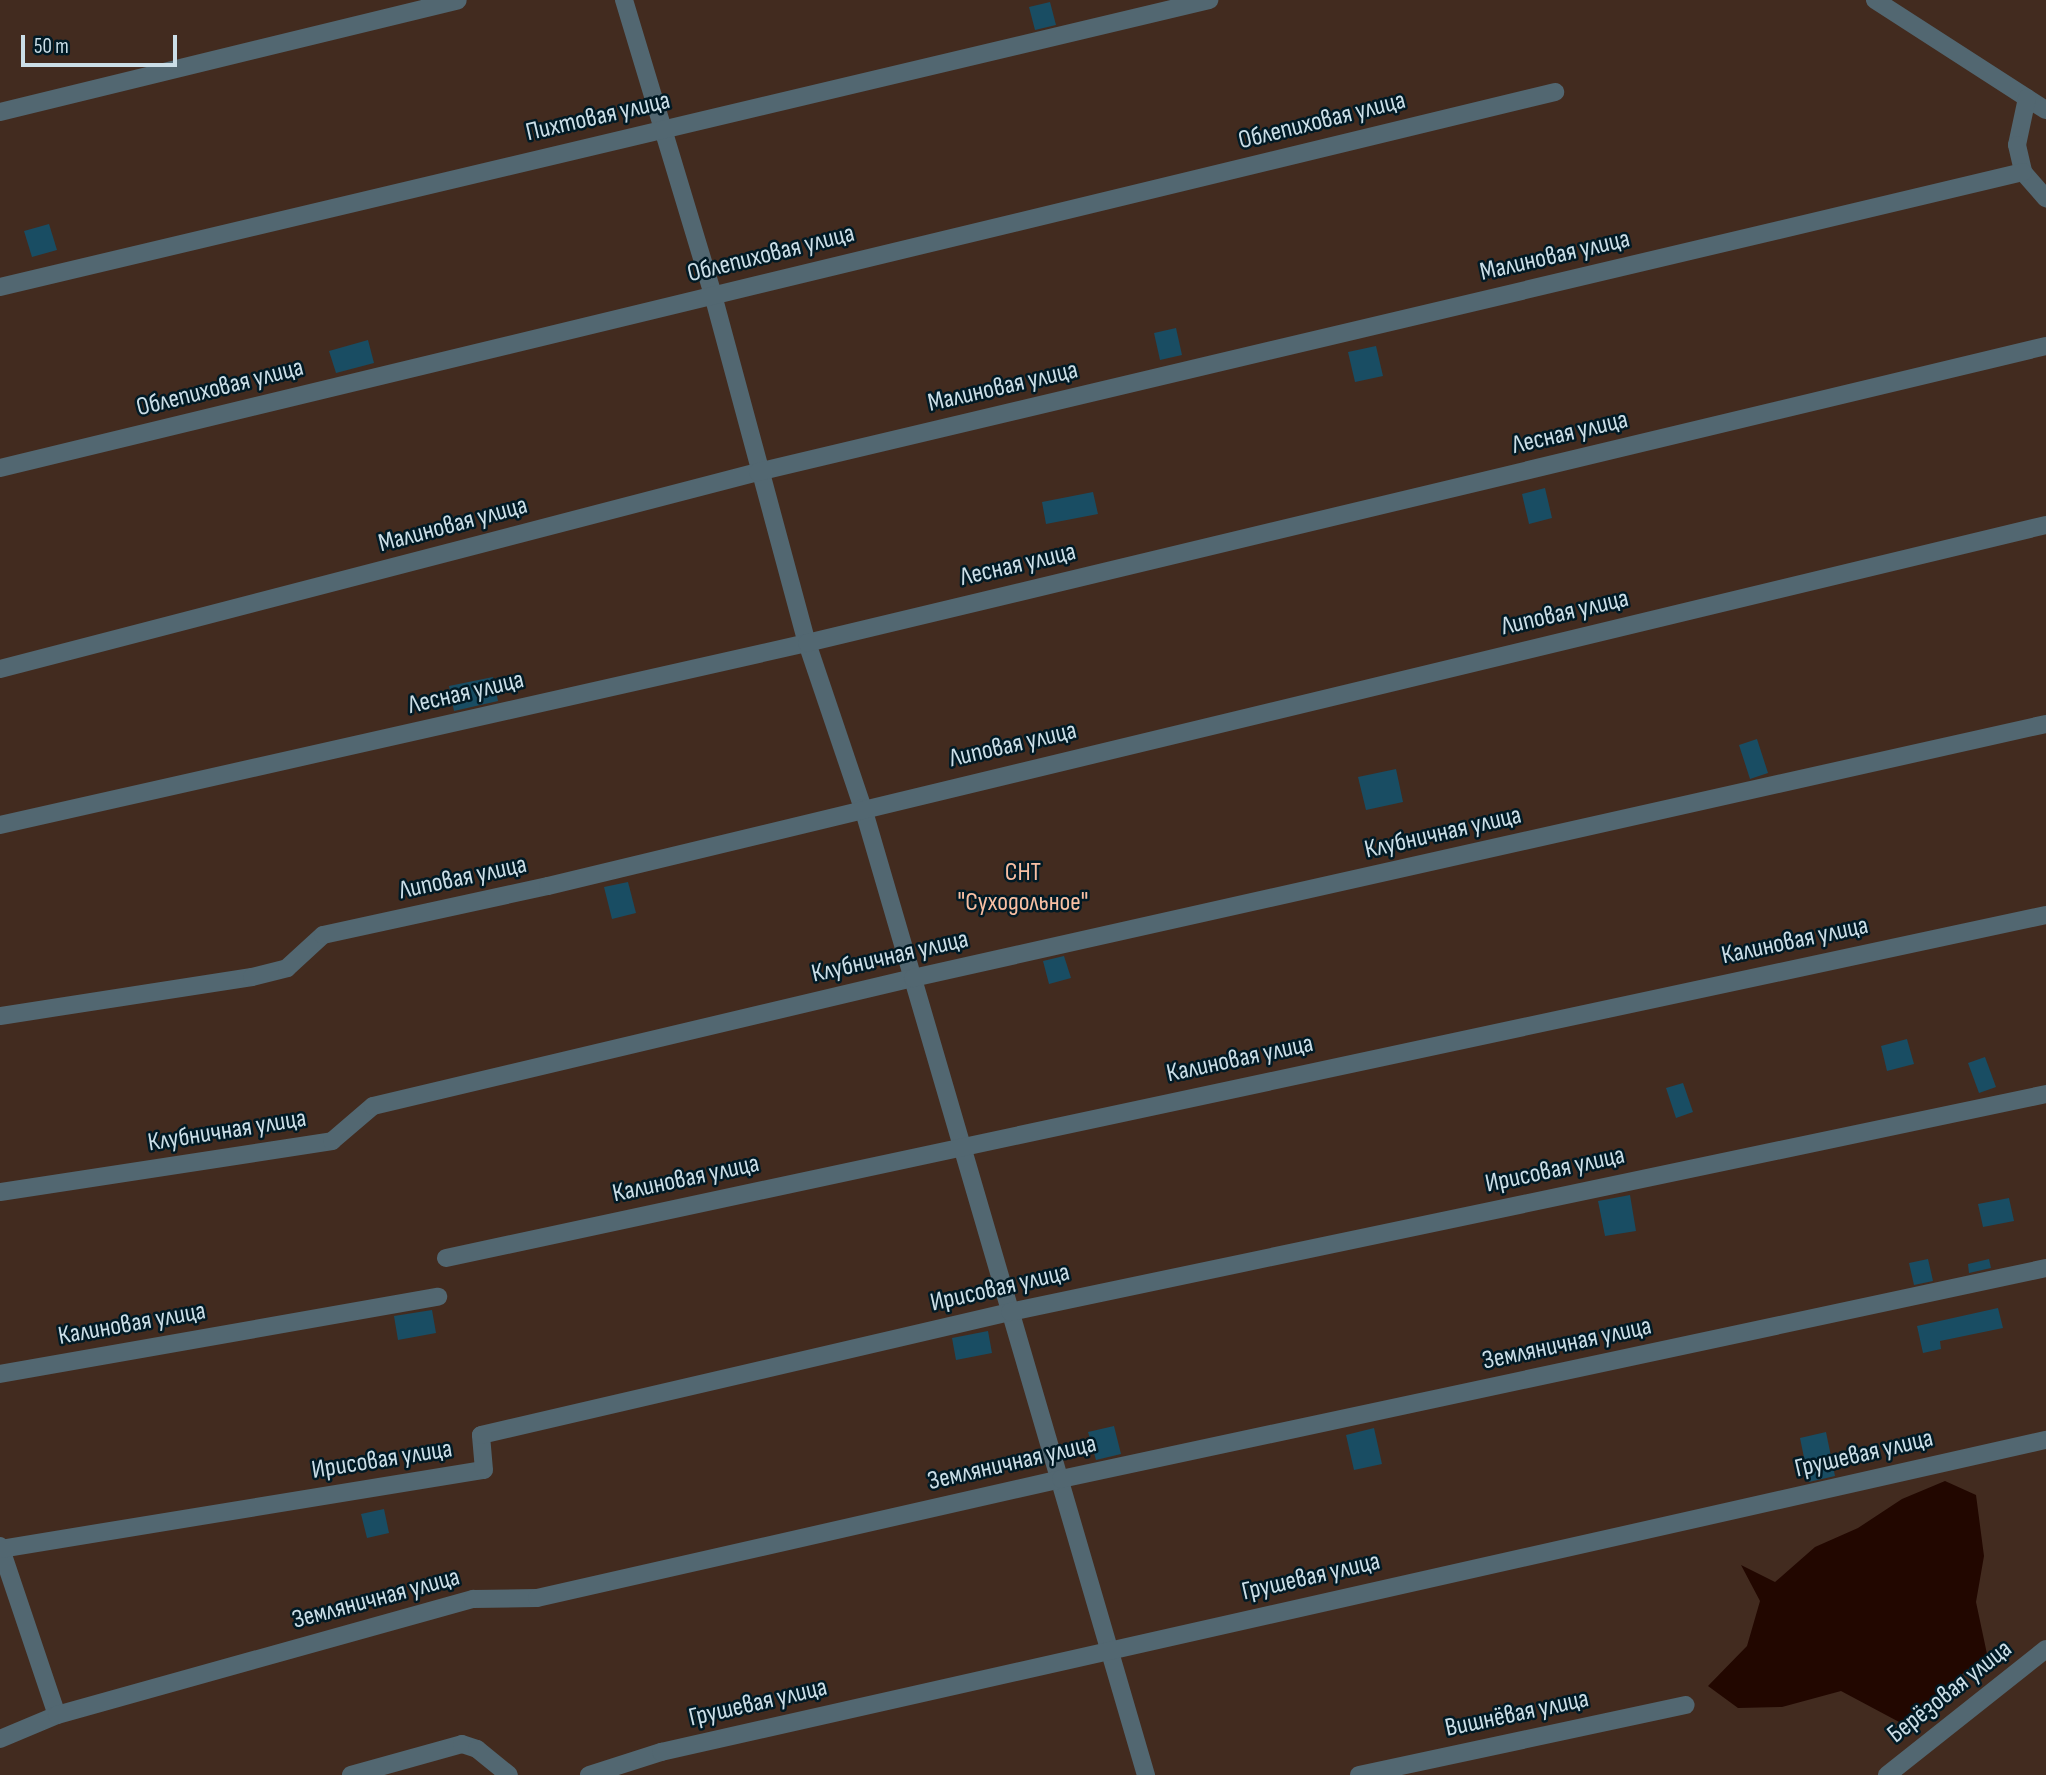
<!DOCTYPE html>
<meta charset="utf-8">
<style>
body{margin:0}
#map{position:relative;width:2046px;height:1775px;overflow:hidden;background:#002433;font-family:"Sofia Sans Condensed",sans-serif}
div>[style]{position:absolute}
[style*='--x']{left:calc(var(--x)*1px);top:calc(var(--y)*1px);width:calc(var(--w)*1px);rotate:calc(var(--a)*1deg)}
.green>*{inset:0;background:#422b1f}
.water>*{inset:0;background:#220700}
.building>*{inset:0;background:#194d63}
.minor>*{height:18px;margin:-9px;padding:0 9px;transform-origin:9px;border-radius:9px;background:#526771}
span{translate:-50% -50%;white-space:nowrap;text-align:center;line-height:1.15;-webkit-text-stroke:5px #011a25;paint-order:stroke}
.street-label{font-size:26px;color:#cbdee7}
.park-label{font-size:26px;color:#f8bfa3}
.scale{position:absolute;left:21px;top:35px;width:156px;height:32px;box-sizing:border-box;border:4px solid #cbdee7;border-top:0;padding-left:9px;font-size:21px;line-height:24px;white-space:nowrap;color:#cbdee7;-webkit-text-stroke:5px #011a25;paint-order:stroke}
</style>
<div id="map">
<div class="green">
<div style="clip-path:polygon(0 0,2046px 0,2046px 1775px,0 1775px)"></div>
</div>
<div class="water">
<div style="clip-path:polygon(1945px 1481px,1976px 1495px,1984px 1556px,1976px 1602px,1987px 1654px,1901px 1723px,1841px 1691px,1782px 1707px,1738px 1708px,1708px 1686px,1747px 1646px,1760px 1601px,1741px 1565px,1775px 1582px,1815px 1547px,1858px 1528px,1902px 1499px)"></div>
</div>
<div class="building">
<div style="clip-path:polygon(1050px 2px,1056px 25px,1035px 30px,1029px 7px)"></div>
<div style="clip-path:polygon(49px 224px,57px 250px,32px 257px,24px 231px)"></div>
<div style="clip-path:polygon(1176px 328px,1182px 355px,1160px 360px,1154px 333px)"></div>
<div style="clip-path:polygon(368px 340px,374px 363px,336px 373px,329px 351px)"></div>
<div style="clip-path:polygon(1376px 346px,1383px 376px,1355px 382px,1348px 352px)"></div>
<div style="clip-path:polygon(1545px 488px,1552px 518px,1529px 524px,1522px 494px)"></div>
<div style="clip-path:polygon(1093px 492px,1098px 514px,1046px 524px,1042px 502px)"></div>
<div style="clip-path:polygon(493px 677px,498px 701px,454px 711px,449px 686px)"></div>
<div style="clip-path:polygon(1757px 739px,1768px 773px,1750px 779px,1739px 745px)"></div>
<div style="clip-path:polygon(1396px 769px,1403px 802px,1366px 810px,1358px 777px)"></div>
<div style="clip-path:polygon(628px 882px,636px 913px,612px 919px,604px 887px)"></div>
<div style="clip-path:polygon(1064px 956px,1071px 978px,1049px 984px,1043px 961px)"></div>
<div style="clip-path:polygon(1907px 1039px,1914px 1064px,1887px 1071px,1881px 1046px)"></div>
<div style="clip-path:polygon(1985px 1057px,1996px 1087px,1979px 1093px,1968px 1063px)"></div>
<div style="clip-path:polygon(1683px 1083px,1693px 1112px,1676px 1118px,1666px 1088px)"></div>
<div style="clip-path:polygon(1630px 1195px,1636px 1231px,1605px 1236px,1598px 1201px)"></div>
<div style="clip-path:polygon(2009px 1198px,2014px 1221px,1983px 1227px,1978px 1204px)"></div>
<div style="clip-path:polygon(1928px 1259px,1933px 1281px,1914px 1285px,1909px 1263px)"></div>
<div style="clip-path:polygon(1989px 1259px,1991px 1268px,1969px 1273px,1968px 1264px)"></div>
<div style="clip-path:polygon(1998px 1308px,2003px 1328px,1940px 1341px,1941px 1349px,1923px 1353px,1917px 1326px)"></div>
<div style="clip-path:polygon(432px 1310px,436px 1333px,398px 1340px,394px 1316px)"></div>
<div style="clip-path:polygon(988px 1331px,992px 1353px,956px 1360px,952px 1338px)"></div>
<div style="clip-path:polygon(1114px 1426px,1121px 1454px,1096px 1460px,1088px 1432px)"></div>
<div style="clip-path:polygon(1374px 1428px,1382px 1464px,1354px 1470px,1346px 1435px)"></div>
<div style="clip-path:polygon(1826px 1432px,1835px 1476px,1809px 1482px,1800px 1438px)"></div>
<div style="clip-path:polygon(384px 1509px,389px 1533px,367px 1538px,361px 1514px)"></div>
</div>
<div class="minor">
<div style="--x:624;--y:0;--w:308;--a:73.2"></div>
<div style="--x:713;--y:295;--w:360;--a:74.9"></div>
<div style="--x:807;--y:643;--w:174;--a:71.3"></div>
<div style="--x:863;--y:808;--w:1008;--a:73.69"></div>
<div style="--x:1875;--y:0;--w:203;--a:32.8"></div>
<div style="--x:2027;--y:98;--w:48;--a:102"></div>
<div style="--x:2017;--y:145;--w:28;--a:77"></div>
<div style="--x:2023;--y:172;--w:35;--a:49"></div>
<div style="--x:0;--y:112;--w:471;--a:-13.7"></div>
<div style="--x:0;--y:287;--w:1243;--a:-13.35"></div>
<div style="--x:0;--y:468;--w:1600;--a:-13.59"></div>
<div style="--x:0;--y:669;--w:783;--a:-14.57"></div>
<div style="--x:758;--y:472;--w:1300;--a:-13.34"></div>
<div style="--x:0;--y:825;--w:827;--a:-12.71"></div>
<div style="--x:807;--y:643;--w:1274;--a:-13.48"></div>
<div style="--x:0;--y:1016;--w:255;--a:-8.8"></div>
<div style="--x:252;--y:977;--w:36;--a:-14"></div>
<div style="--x:287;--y:968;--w:49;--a:-42.5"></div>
<div style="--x:323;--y:935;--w:230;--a:-12.3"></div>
<div style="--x:548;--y:886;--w:1541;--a:-13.55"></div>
<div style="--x:0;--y:1192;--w:336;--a:-8.7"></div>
<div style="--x:332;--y:1141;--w:54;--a:-40.5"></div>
<div style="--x:373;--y:1106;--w:555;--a:-13.34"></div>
<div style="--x:913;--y:978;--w:1161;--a:-12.64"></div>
<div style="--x:446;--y:1258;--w:1636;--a:-12.1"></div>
<div style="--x:0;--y:1374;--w:445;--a:-10"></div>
<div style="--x:0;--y:1546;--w:178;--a:71.4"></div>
<div style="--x:0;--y:1549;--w:490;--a:-9.3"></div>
<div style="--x:484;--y:1470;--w:35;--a:-95"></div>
<div style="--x:481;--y:1435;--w:543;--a:-13.09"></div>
<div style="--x:1010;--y:1312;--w:1059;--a:-11.88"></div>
<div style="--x:0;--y:1739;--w:62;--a:-22.8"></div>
<div style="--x:57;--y:1715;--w:432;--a:-15.6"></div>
<div style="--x:473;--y:1599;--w:64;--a:-0.9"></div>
<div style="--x:537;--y:1598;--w:537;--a:-12.79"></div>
<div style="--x:1061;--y:1479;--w:1007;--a:-12.09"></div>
<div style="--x:351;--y:1775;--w:115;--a:-15.6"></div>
<div style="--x:462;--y:1744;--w:16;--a:18"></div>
<div style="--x:477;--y:1749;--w:41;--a:39.1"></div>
<div style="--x:589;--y:1775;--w:76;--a:-17.7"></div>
<div style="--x:661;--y:1752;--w:1420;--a:-12.7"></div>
<div style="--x:1359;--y:1775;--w:334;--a:-12.1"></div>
<div style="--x:1887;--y:1775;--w:203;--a:-38.4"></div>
</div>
<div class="street-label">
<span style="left:598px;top:117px;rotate:-13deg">Пихтовая улица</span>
<span style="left:1322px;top:121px;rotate:-14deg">Облепиховая улица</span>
<span style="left:771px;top:254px;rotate:-14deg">Облепиховая улица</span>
<span style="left:1555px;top:256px;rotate:-13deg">Малиновая улица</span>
<span style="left:1003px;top:387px;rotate:-13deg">Малиновая улица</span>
<span style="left:220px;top:388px;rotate:-14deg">Облепиховая улица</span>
<span style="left:1570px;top:433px;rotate:-13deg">Лесная улица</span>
<span style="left:453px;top:525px;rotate:-15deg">Малиновая улица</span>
<span style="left:1018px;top:565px;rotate:-13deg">Лесная улица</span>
<span style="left:1565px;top:613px;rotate:-13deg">Липовая улица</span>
<span style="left:466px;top:693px;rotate:-13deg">Лесная улица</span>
<span style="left:1013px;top:745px;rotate:-13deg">Липовая улица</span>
<span style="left:1443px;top:833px;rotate:-13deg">Клубничная улица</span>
<span style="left:463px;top:878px;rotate:-12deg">Липовая улица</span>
<span style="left:1795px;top:941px;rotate:-12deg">Калиновая улица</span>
<span style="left:890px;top:957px;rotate:-13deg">Клубничная улица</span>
<span style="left:1240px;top:1059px;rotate:-12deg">Калиновая улица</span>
<span style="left:227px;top:1131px;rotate:-9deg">Клубничная улица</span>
<span style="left:1555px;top:1170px;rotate:-12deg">Ирисовая улица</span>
<span style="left:686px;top:1179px;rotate:-12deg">Калиновая улица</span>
<span style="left:1000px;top:1288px;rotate:-13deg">Ирисовая улица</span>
<span style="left:132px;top:1324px;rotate:-10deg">Калиновая улица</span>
<span style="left:1567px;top:1344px;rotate:-12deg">Земляничная улица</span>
<span style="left:1864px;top:1454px;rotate:-13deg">Грушевая улица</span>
<span style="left:382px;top:1460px;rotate:-9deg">Ирисовая улица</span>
<span style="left:1012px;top:1463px;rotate:-13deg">Земляничная улица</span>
<span style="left:1311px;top:1577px;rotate:-13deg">Грушевая улица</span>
<span style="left:376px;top:1599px;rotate:-15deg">Земляничная улица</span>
<span style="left:1950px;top:1692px;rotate:-38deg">Берёзовая улица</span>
<span style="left:758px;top:1703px;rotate:-13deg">Грушевая улица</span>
<span style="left:1517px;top:1714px;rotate:-12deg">Вишнёвая улица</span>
</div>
<div class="park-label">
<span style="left:1023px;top:888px">СНТ<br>"Суходольное"</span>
</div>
<div class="scale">50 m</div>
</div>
